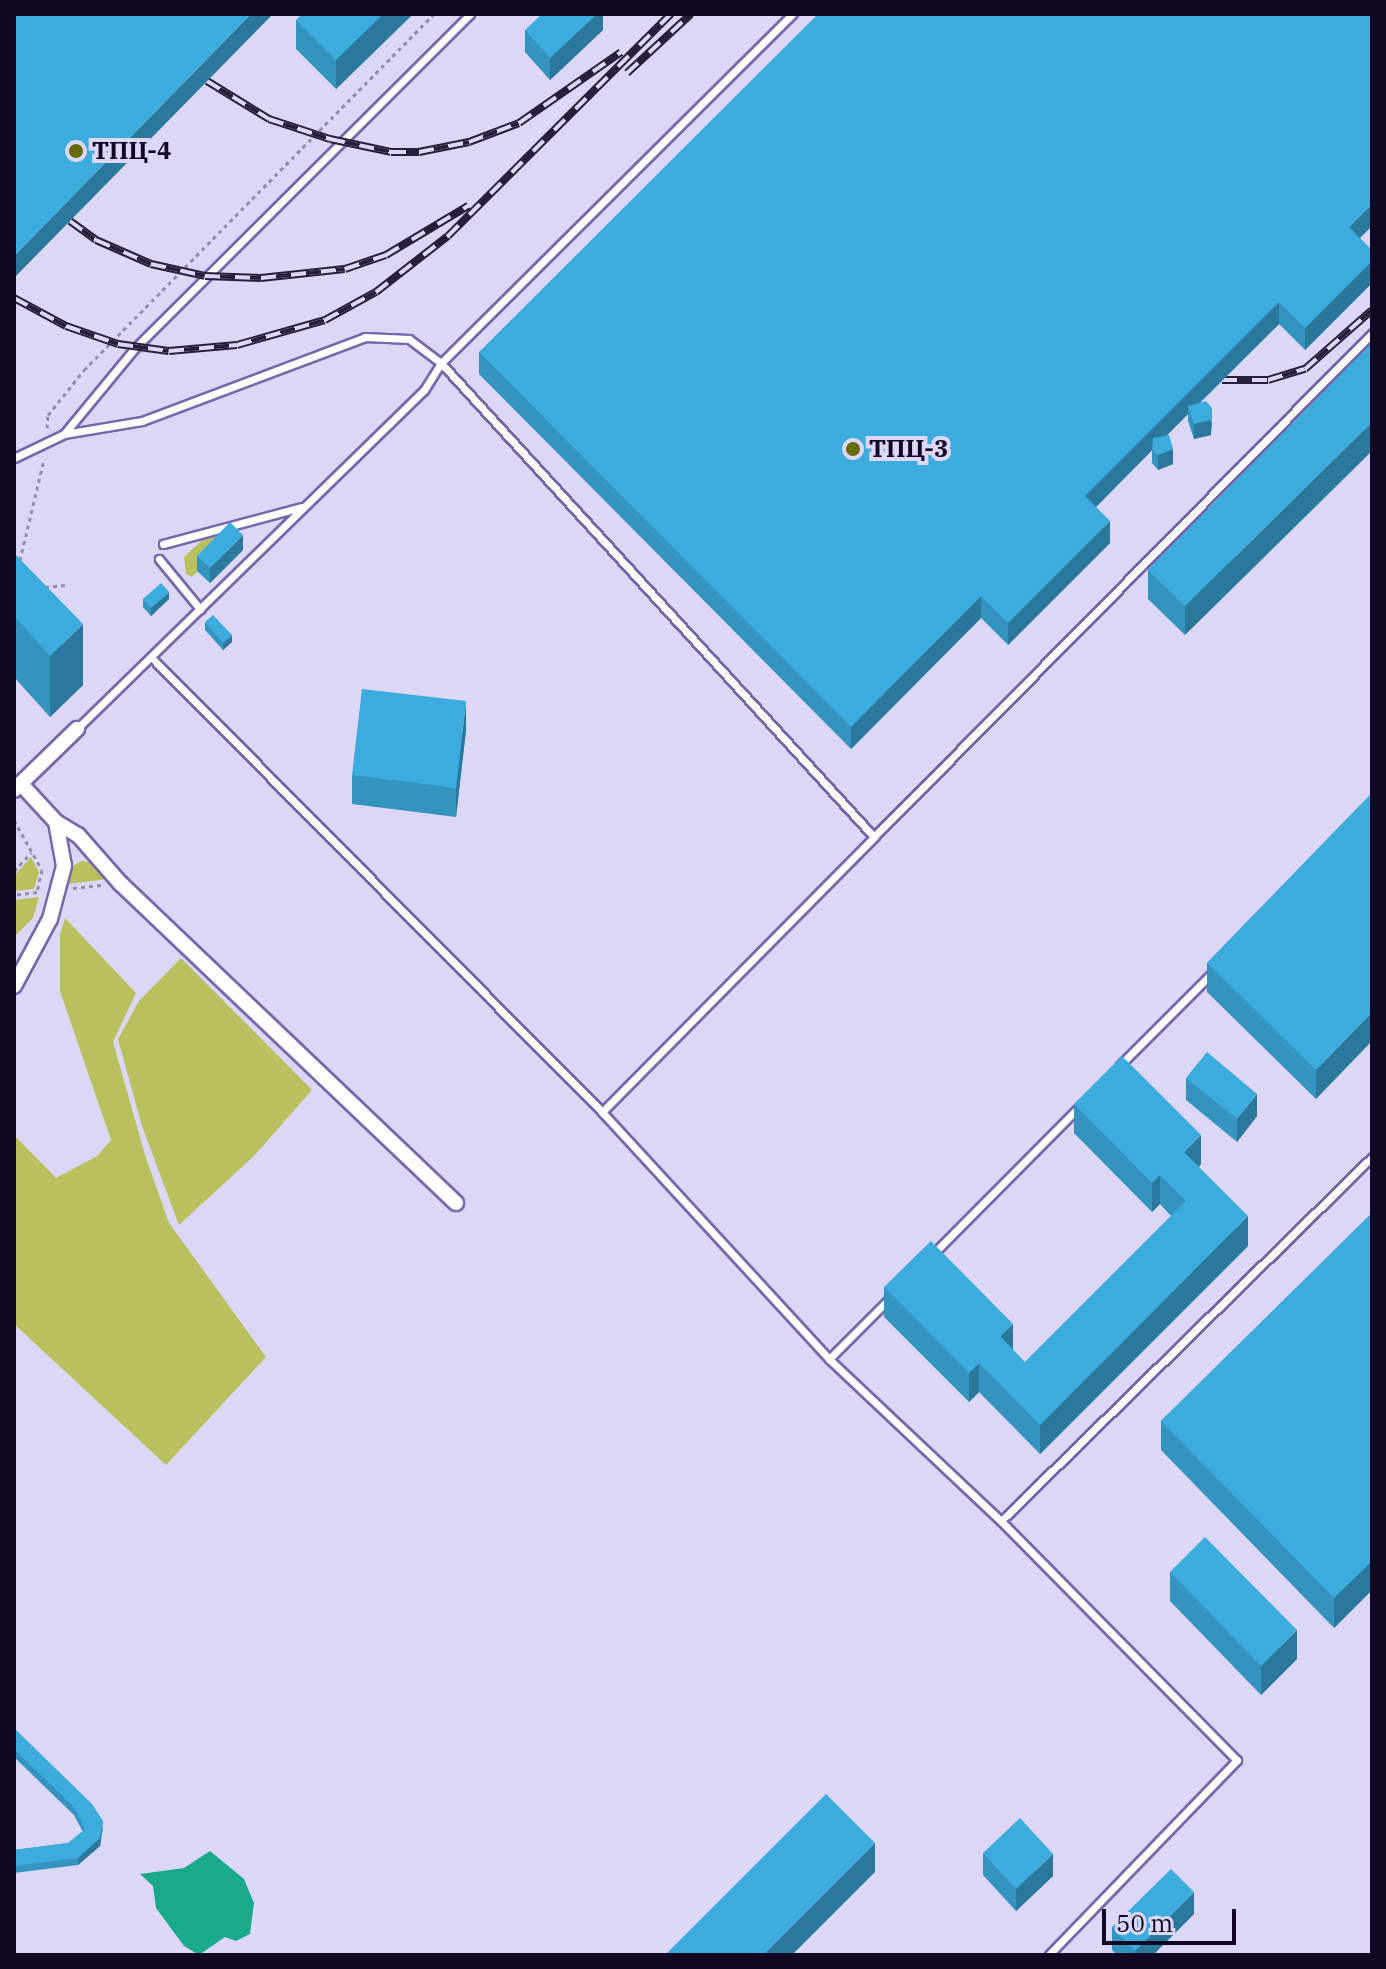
<!DOCTYPE html>
<meta charset="utf-8">
<style>
body{margin:0}
#map{position:relative;width:1386px;height:1969px;overflow:hidden;background:#dcd7f6;font-family:"IBM Plex Serif",serif}
div>[style]{position:absolute}
[style*='--x']{left:calc(var(--x)*1px);top:calc(var(--y)*1px);width:calc(var(--w)*1px);rotate:calc(var(--a)*1deg)}
.green>*{inset:0;background:#b9c05e}
.water>*{inset:0;background:#1aaa8b}
.path>*{height:3px;margin-top:-1.5px;transform-origin:0;background:repeating-linear-gradient(90deg,#958fad 0 4px,transparent 0 8px)}
.roads{filter:drop-shadow(2px 0 #7768ad) drop-shadow(-2px 0 #7768ad) drop-shadow(0 2px #7768ad) drop-shadow(0 -2px #7768ad)}
.service>*{height:7px;margin:-3.5px;padding:0 3.5px;transform-origin:3.5px;border-radius:3.5px;background:#fff}
.minor>*{height:14px;margin:-7px;padding:0 7px;transform-origin:7px;border-radius:7px;background:#fff}
.rail>*{height:8px;margin-top:-4px;transform-origin:0;background:repeating-linear-gradient(90deg,#dcd7f6 0 15px,#28203b 0 30px);box-sizing:border-box;border-block:2px solid #28203b}
.wall>*{inset:0;background:#3493bf}
.shaded-wall>*{inset:0;background:#2a789b}
.building>*{inset:0;background:#3cabde}
.dots>*{width:22px;height:22px;translate:-50% -50%;box-sizing:border-box;border:4px solid #dcd7f6;border-radius:50%}
span{translate:-50% -50%;white-space:nowrap;text-align:center;line-height:1.15;-webkit-text-stroke:8px #dcd7f6;paint-order:stroke}
.poi-label{font-size:24px;color:#100823;font-weight:700}
.left{translate:0 -50%;text-align:left}
.frame{position:absolute;inset:0;border:16px solid #100823;pointer-events:none}
.scale{position:absolute;left:1102px;top:1909px;width:134px;height:36px;box-sizing:border-box;border:4px solid #100823;border-top:0;padding-left:10px;font-size:24px;line-height:28px;white-space:nowrap;color:#100823;-webkit-text-stroke:6px #dcd7f6;paint-order:stroke}
</style>
<div id="map">
<div class="green">
<div style="clip-path:polygon(228px 530px,230px 537px,192px 577px,186px 574px,184px 557px,208px 535px)"></div>
<div style="clip-path:polygon(31px 857px,39px 872px,34px 889px,14px 891px,14px 876px)"></div>
<div style="clip-path:polygon(81px 861px,90px 862px,108px 879px,68px 884px,73px 866px)"></div>
<div style="clip-path:polygon(39px 897px,33px 918px,14px 937px,14px 900px)"></div>
<div style="clip-path:polygon(65px 918px,136px 993px,113px 1042px,145px 1155px,169px 1223px,266px 1357px,166px 1465px,14px 1324px,14px 1135px,56px 1178px,97px 1156px,111px 1140px,60px 991px,60px 934px)"></div>
<div style="clip-path:polygon(181px 958px,312px 1090px,254px 1156px,179px 1225px,142px 1126px,118px 1039px,139px 1001px)"></div>
</div>
<div class="water">
<div style="clip-path:polygon(210px 1851px,244px 1879px,254px 1903px,250px 1934px,236px 1941px,225px 1937px,199px 1955px,184px 1946px,156px 1908px,153px 1886px,140px 1874px,184px 1868px)"></div>
</div>
<div class="path">
<div style="--x:47;--y:428;--w:13;--a:-86"></div>
<div style="--x:48;--y:415;--w:58;--a:-51.3"></div>
<div style="--x:84;--y:370;--w:499;--a:-45.5"></div>
<div style="--x:20;--y:560;--w:104;--a:-76.6"></div>
<div style="--x:45;--y:587;--w:20;--a:-6"></div>
<div style="--x:14;--y:820;--w:57;--a:60.8"></div>
<div style="--x:42;--y:870;--w:23;--a:103"></div>
<div style="--x:37;--y:892;--w:23;--a:173"></div>
<div style="--x:14;--y:871;--w:25;--a:-47"></div>
<div style="--x:73;--y:888;--w:28;--a:-6"></div>
</div>
<div class="roads">
<div class="service">
<div style="--x:64;--y:434;--w:112;--a:-50.5"></div>
<div style="--x:135;--y:348;--w:473;--a:-44.9"></div>
<div style="--x:14;--y:458;--w:55;--a:-25.6"></div>
<div style="--x:64;--y:434;--w:79;--a:-9.5"></div>
<div style="--x:142;--y:421;--w:238;--a:-20.6"></div>
<div style="--x:365;--y:337;--w:44;--a:2.6"></div>
<div style="--x:409;--y:339;--w:40;--a:37"></div>
<div style="--x:441;--y:363;--w:32;--a:122"></div>
<div style="--x:424;--y:390;--w:485;--a:135.7"></div>
<div style="--x:163;--y:544;--w:144;--a:-14.9"></div>
<div style="--x:159;--y:559;--w:65;--a:50.6"></div>
<div style="--x:151;--y:657;--w:641;--a:45.25"></div>
<div style="--x:602;--y:1112;--w:335;--a:47.4"></div>
<div style="--x:829;--y:1359;--w:236;--a:43.3"></div>
<div style="--x:1001;--y:1521;--w:520;--a:-44.45"></div>
<div style="--x:874;--y:837;--w:709;--a:-45.34"></div>
<div style="--x:1120;--y:1065;--w:132;--a:-45"></div>
<div style="--x:602;--y:1112;--w:387;--a:-45.3"></div>
<div style="--x:874;--y:837;--w:642;--a:-132.41"></div>
<div style="--x:441;--y:363;--w:496;--a:-44.8"></div>
<div style="--x:934;--y:1253;--w:207;--a:-45.2"></div>
<div style="--x:829;--y:1359;--w:85;--a:-45"></div>
<div style="--x:1001;--y:1521;--w:336;--a:45.4"></div>
<div style="--x:1237;--y:1760;--w:271;--a:134"></div>
</div>
<div class="minor">
<div style="--x:14;--y:790;--w:88;--a:-44.1"></div>
<div style="--x:56;--y:822;--w:26;--a:31"></div>
<div style="--x:78;--y:835;--w:64;--a:48.8"></div>
<div style="--x:120;--y:883;--w:464;--a:43.6"></div>
<div style="--x:14;--y:986;--w:76;--a:-61.8"></div>
<div style="--x:50;--y:919;--w:55;--a:-75.2"></div>
<div style="--x:64;--y:866;--w:45;--a:-100.3"></div>
<div style="--x:56;--y:822;--w:52;--a:-132.6"></div>
</div>
</div>
<div class="rail">
<div style="--x:627;--y:73;--w:87;--a:-42.7"></div>
<div style="--x:207;--y:81;--w:73;--a:31.5"></div>
<div style="--x:269;--y:119;--w:64;--a:18.2"></div>
<div style="--x:330;--y:139;--w:62;--a:12"></div>
<div style="--x:391;--y:152;--w:28;--a:0"></div>
<div style="--x:419;--y:152;--w:51;--a:-11.3"></div>
<div style="--x:469;--y:142;--w:53;--a:-20.8"></div>
<div style="--x:519;--y:123;--w:124;--a:-34.8"></div>
<div style="--x:70;--y:221;--w:32;--a:36"></div>
<div style="--x:96;--y:240;--w:60;--a:23.6"></div>
<div style="--x:151;--y:264;--w:55;--a:12.5"></div>
<div style="--x:205;--y:276;--w:56;--a:2"></div>
<div style="--x:261;--y:278;--w:84;--a:-6.1"></div>
<div style="--x:345;--y:269;--w:43;--a:-18.9"></div>
<div style="--x:386;--y:255;--w:96;--a:-30.9"></div>
<div style="--x:14;--y:298;--w:59;--a:28.3"></div>
<div style="--x:66;--y:326;--w:55;--a:19.1"></div>
<div style="--x:118;--y:344;--w:51;--a:7.8"></div>
<div style="--x:169;--y:351;--w:68;--a:-5"></div>
<div style="--x:237;--y:345;--w:91;--a:-15.9"></div>
<div style="--x:325;--y:320;--w:58;--a:-28.8"></div>
<div style="--x:376;--y:292;--w:91;--a:-37.9"></div>
<div style="--x:448;--y:236;--w:315;--a:-44.9"></div>
<div style="--x:1222;--y:380;--w:46;--a:0"></div>
<div style="--x:1268;--y:380;--w:39;--a:-17"></div>
<div style="--x:1305;--y:369;--w:89;--a:-41.4"></div>
</div>
<div class="wall">
<div style="clip-path:polygon(413px 14px,336px 89px,296px 49px,296px 20px)"></div>
<div style="clip-path:polygon(603px 14px,603px 30px,550px 80px,525px 52px,525px 30px)"></div>
<div style="clip-path:polygon(1360px 238px,1372px 261px,1372px 283px,1305px 350px,1279px 324px,1200px 403px,1212px 423px,1211px 435px,1194px 439px,1188px 421px,1188px 414px,1167px 435px,1173px 464px,1158px 470px,1152px 463px,1152px 450px,1096px 507px,1110px 543px,1008px 645px,981px 618px,851px 749px,479px 374px,479px 352px)"></div>
<div style="clip-path:polygon(1372px 343px,1185px 635px,1148px 599px,1148px 570px)"></div>
<div style="clip-path:polygon(243px 550px,210px 583px,197px 571px,197px 556px)"></div>
<div style="clip-path:polygon(14px 553px,83px 685px,50px 717px,14px 677px)"></div>
<div style="clip-path:polygon(143px 599px,169px 599px,151px 616px,143px 607px)"></div>
<div style="clip-path:polygon(205px 622px,232px 642px,223px 650px,205px 630px)"></div>
<div style="clip-path:polygon(466px 730px,456px 817px,352px 804px,352px 775px)"></div>
<div style="clip-path:polygon(1372px 793px,1316px 1099px,1207px 992px,1207px 963px)"></div>
<div style="clip-path:polygon(1186px 1078px,1257px 1116px,1237px 1142px,1186px 1100px)"></div>
<div style="clip-path:polygon(1074px 1104px,1201px 1164px,1199px 1167px,1248px 1246px,1040px 1454px,979px 1392px,969px 1402px,884px 1317px,884px 1287px,1025px 1362px,1171px 1216px,1160px 1204px,1152px 1212px,1074px 1133px)"></div>
<div style="clip-path:polygon(1372px 1213px,1372px 1590px,1334px 1628px,1161px 1450px,1161px 1421px)"></div>
<div style="clip-path:polygon(1170px 1572px,1297px 1659px,1261px 1695px,1170px 1601px)"></div>
<div style="clip-path:polygon(14px 1728px,103px 1828px,100px 1846px,78px 1865px,14px 1873px,14px 1850px,68px 1843px,83px 1832px,74px 1815px,14px 1757px)"></div>
<div style="clip-path:polygon(983px 1853px,1053px 1876px,1016px 1911px,983px 1875px)"></div>
<div style="clip-path:polygon(1194px 1914px,1153px 1955px,1117px 1955px,1112px 1950px,1112px 1927px)"></div>
</div>
<div class="shaded-wall">
<div style="clip-path:polygon(251px 14px,273px 14px,14px 278px,14px 256px)"></div>
<div style="clip-path:polygon(383px 14px,413px 14px,336px 89px,336px 60px)"></div>
<div style="clip-path:polygon(597px 14px,603px 14px,603px 30px,550px 80px,550px 58px)"></div>
<div style="clip-path:polygon(1372px 204px,1372px 226px,1349px 249px,1349px 227px)"></div>
<div style="clip-path:polygon(1372px 261px,1372px 283px,1305px 350px,1305px 328px)"></div>
<div style="clip-path:polygon(1279px 302px,1279px 324px,1190px 412px,1188px 406px,1188px 414px,1085px 518px,1085px 496px)"></div>
<div style="clip-path:polygon(1212px 408px,1211px 435px,1194px 439px,1194px 424px)"></div>
<div style="clip-path:polygon(1372px 422px,1372px 451px,1185px 635px,1185px 606px)"></div>
<div style="clip-path:polygon(1173px 449px,1173px 464px,1158px 470px,1158px 455px)"></div>
<div style="clip-path:polygon(1110px 521px,1110px 543px,1008px 645px,1008px 623px)"></div>
<div style="clip-path:polygon(243px 535px,243px 550px,210px 583px,210px 568px)"></div>
<div style="clip-path:polygon(169px 592px,169px 599px,151px 616px,151px 608px)"></div>
<div style="clip-path:polygon(981px 596px,981px 618px,851px 749px,851px 727px)"></div>
<div style="clip-path:polygon(83px 624px,83px 685px,50px 717px,50px 656px)"></div>
<div style="clip-path:polygon(232px 635px,232px 642px,223px 650px,223px 643px)"></div>
<div style="clip-path:polygon(466px 701px,466px 730px,456px 817px,456px 788px)"></div>
<div style="clip-path:polygon(1372px 1012px,1372px 1041px,1316px 1099px,1316px 1070px)"></div>
<div style="clip-path:polygon(1257px 1094px,1257px 1116px,1237px 1142px,1237px 1119px)"></div>
<div style="clip-path:polygon(1201px 1135px,1201px 1164px,1184px 1181px,1184px 1152px)"></div>
<div style="clip-path:polygon(1160px 1175px,1160px 1204px,1152px 1212px,1152px 1183px)"></div>
<div style="clip-path:polygon(1248px 1216px,1248px 1246px,1040px 1454px,1040px 1425px)"></div>
<div style="clip-path:polygon(1013px 1324px,1013px 1353px,1000px 1336px)"></div>
<div style="clip-path:polygon(979px 1363px,979px 1392px,969px 1402px,969px 1373px)"></div>
<div style="clip-path:polygon(1372px 1561px,1372px 1590px,1334px 1628px,1334px 1598px)"></div>
<div style="clip-path:polygon(1297px 1630px,1297px 1659px,1261px 1695px,1261px 1666px)"></div>
<div style="clip-path:polygon(103px 1821px,100px 1846px,78px 1865px,78px 1858px)"></div>
<div style="clip-path:polygon(875px 1843px,875px 1872px,792px 1955px,763px 1955px)"></div>
<div style="clip-path:polygon(1053px 1854px,1053px 1876px,1016px 1911px,1016px 1889px)"></div>
<div style="clip-path:polygon(1194px 1892px,1194px 1914px,1153px 1955px,1135px 1955px,1135px 1951px)"></div>
</div>
<div class="building">
<div style="clip-path:polygon(14px 14px,251px 14px,14px 256px)"></div>
<div style="clip-path:polygon(302px 14px,383px 14px,336px 60px,296px 20px)"></div>
<div style="clip-path:polygon(542px 14px,597px 14px,550px 58px,525px 30px)"></div>
<div style="clip-path:polygon(818px 14px,1372px 14px,1372px 204px,1349px 227px,1372px 250px,1372px 261px,1305px 328px,1279px 302px,1085px 496px,1110px 521px,1008px 623px,981px 596px,851px 727px,479px 352px)"></div>
<div style="clip-path:polygon(1372px 343px,1372px 422px,1185px 606px,1148px 570px)"></div>
<div style="clip-path:polygon(1206px 401px,1212px 408px,1211px 420px,1194px 424px,1188px 406px)"></div>
<div style="clip-path:polygon(1169px 435px,1173px 449px,1158px 455px,1152px 449px,1153px 438px)"></div>
<div style="clip-path:polygon(230px 522px,243px 535px,210px 568px,197px 556px)"></div>
<div style="clip-path:polygon(14px 553px,83px 624px,50px 656px,14px 616px)"></div>
<div style="clip-path:polygon(161px 583px,169px 592px,151px 608px,143px 599px)"></div>
<div style="clip-path:polygon(213px 615px,232px 635px,223px 643px,205px 622px)"></div>
<div style="clip-path:polygon(362px 689px,466px 701px,456px 788px,352px 775px)"></div>
<div style="clip-path:polygon(1372px 793px,1372px 1012px,1316px 1070px,1207px 963px)"></div>
<div style="clip-path:polygon(1207px 1052px,1257px 1094px,1237px 1119px,1186px 1078px)"></div>
<div style="clip-path:polygon(1122px 1056px,1201px 1135px,1184px 1152px,1248px 1216px,1040px 1425px,979px 1363px,969px 1373px,884px 1287px,931px 1241px,1013px 1324px,1000px 1336px,1025px 1362px,1186px 1201px,1160px 1175px,1152px 1183px,1074px 1104px)"></div>
<div style="clip-path:polygon(1372px 1213px,1372px 1561px,1334px 1598px,1161px 1421px)"></div>
<div style="clip-path:polygon(1205px 1537px,1297px 1630px,1261px 1666px,1170px 1572px)"></div>
<div style="clip-path:polygon(14px 1728px,92px 1804px,103px 1821px,100px 1838px,78px 1858px,14px 1866px,14px 1850px,68px 1843px,85px 1829px,74px 1807px,14px 1749px)"></div>
<div style="clip-path:polygon(826px 1794px,875px 1843px,763px 1955px,665px 1955px)"></div>
<div style="clip-path:polygon(1020px 1818px,1053px 1854px,1016px 1889px,983px 1853px)"></div>
<div style="clip-path:polygon(1171px 1869px,1194px 1892px,1135px 1951px,1112px 1927px)"></div>
</div>
<div class="dots">
<div style="left:76px;top:151px;background:#656a0a"></div>
<div style="left:853px;top:449px;background:#656a0a"></div>
</div>
<div class="poi-label">
<span class="left" style="left:92px;top:151px">ТПЦ-4</span>
<span class="left" style="left:869px;top:449px">ТПЦ-3</span>
</div>
<div class="frame"></div>
<div class="scale">50 m</div>
</div>
